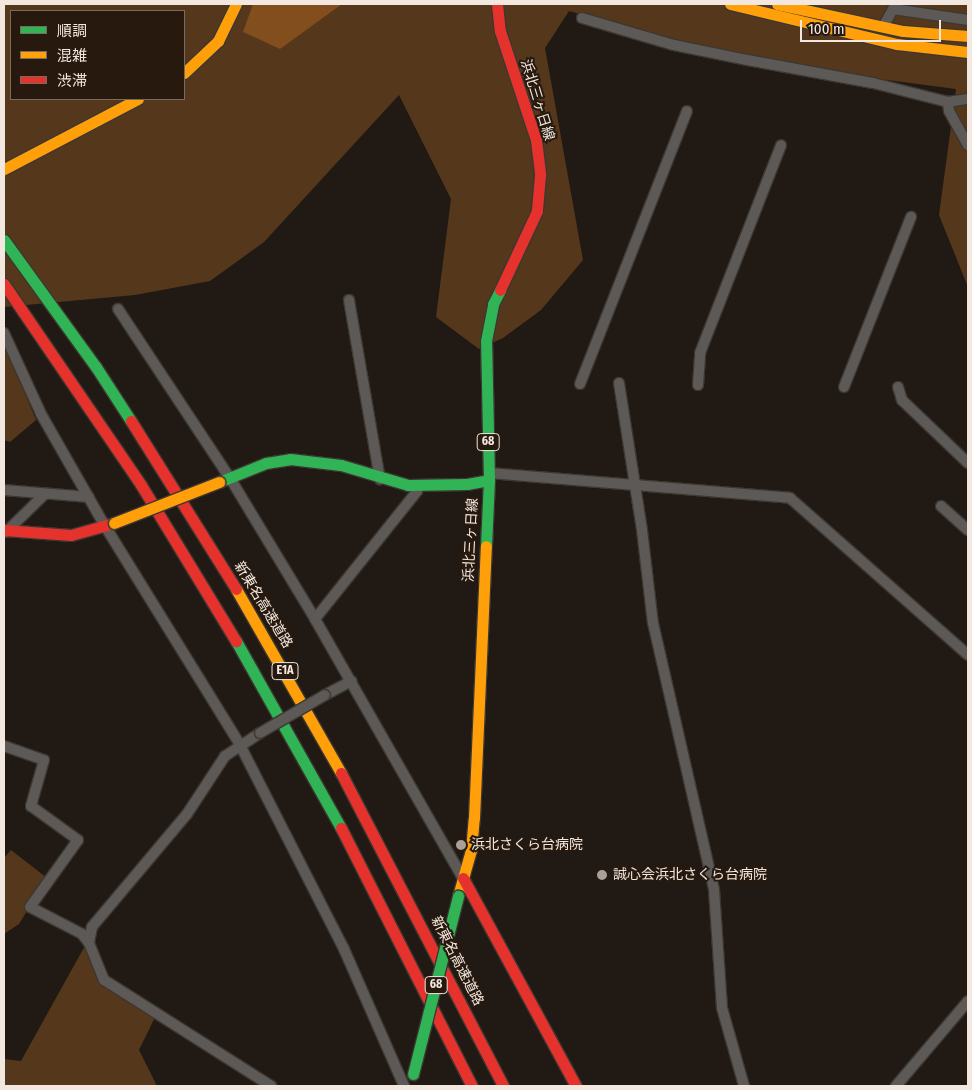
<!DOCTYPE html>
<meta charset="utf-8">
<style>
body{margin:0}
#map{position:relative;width:972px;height:1090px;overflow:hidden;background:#211a14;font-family:"Fira Sans Condensed","Noto Sans JP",sans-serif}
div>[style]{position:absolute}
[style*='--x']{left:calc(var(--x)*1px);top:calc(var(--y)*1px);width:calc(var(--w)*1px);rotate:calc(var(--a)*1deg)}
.green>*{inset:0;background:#55371c}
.water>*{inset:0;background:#834e1d}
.roads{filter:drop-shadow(1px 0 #3d3731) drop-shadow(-1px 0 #3d3731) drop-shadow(0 1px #3d3731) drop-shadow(0 -1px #3d3731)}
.street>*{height:10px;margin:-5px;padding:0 5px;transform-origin:5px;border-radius:5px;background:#5c5956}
.fast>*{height:11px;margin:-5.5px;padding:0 5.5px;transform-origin:5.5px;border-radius:5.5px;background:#30b455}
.slow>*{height:11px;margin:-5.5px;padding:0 5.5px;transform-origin:5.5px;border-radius:5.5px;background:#ff9f0a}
.jam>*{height:11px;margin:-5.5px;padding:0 5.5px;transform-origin:5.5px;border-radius:5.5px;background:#e5322d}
.bridges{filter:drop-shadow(1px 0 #3d3731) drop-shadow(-1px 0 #3d3731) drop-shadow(0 1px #3d3731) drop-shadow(0 -1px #3d3731)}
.street-bridge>*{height:10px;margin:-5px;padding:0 5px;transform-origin:5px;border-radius:5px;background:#5c5956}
.fast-bridge>*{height:11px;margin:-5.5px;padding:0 5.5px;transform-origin:5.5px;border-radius:5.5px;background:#30b455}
.slow-bridge>*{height:11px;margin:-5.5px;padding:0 5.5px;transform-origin:5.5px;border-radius:5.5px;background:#ff9f0a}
.dots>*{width:14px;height:14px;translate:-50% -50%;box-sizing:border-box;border:2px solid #27190e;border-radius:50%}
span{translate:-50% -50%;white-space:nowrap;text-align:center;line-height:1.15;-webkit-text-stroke:4px #27190e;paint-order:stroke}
.shield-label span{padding:1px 4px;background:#27190e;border:1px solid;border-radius:4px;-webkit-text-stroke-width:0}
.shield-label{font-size:12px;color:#f2e8e0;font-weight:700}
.street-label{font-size:14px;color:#f2e8e0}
.poi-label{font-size:14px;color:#f2e8e0}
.left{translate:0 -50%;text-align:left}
.frame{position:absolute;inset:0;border:5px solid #f2e8e0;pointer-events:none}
.legend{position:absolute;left:10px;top:10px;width:175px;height:90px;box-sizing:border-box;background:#27190e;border:1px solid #786c62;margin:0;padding:6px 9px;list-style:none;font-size:15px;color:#f2e8e0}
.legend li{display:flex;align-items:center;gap:10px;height:25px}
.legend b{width:25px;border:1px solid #786c62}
.scale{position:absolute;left:800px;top:20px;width:141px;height:22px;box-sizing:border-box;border:2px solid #f2e8e0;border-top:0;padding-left:6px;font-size:15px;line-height:18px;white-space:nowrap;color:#f2e8e0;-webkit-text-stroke:4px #27190e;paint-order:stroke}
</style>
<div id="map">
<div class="green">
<div style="clip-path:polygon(evenodd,4px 4px,968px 4px,968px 287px,939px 215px,956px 89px,766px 64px,569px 11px,545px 48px,583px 260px,541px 310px,503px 338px,479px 349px,436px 317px,451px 199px,399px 95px,264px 242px,210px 281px,135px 295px,4px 307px,4px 4px,11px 11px,184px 11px,184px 99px,11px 99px,11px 11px)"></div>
<div style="clip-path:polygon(4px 343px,36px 420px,10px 442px,4px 440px)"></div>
<div style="clip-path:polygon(11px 850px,47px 878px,19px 924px,4px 934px,4px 858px)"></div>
<div style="clip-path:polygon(86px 944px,104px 980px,157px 1013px,139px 1050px,157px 1086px,4px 1086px,4px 1059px,21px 1061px)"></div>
</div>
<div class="water">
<div style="clip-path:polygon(253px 4px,342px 4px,280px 49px,243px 32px)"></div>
</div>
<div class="roads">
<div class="street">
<div style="--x:582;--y:18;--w:96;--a:16.4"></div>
<div style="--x:674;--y:45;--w:69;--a:11.6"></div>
<div style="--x:742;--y:59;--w:133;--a:10.4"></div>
<div style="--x:873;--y:83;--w:77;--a:14.2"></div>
<div style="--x:948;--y:102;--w:20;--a:-9"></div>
<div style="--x:883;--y:27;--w:21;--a:-61"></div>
<div style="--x:893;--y:9;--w:76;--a:8.3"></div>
<div style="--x:948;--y:102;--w:9;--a:84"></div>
<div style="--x:949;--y:111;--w:39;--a:61"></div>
<div style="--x:349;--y:300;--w:182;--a:80.2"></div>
<div style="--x:118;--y:309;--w:203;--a:56.5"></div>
<div style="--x:230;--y:478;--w:165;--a:58.9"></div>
<div style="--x:315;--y:619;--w:298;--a:60.3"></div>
<div style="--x:4;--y:333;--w:89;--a:65.4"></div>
<div style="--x:41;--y:414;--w:129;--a:60.3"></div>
<div style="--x:105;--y:526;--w:257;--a:58.3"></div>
<div style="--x:240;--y:745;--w:229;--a:63"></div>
<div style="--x:344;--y:949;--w:150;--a:66.3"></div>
<div style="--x:619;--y:383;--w:149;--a:81.1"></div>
<div style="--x:642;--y:530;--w:94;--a:83.3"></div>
<div style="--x:653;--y:623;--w:274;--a:77.1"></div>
<div style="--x:714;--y:890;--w:118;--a:86.1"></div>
<div style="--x:722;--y:1008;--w:81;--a:74.2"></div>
<div style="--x:580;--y:384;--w:293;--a:-68.6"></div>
<div style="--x:698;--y:385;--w:32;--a:-86"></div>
<div style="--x:700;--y:353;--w:223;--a:-68.7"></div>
<div style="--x:844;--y:387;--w:183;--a:-68.5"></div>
<div style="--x:898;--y:387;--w:14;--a:73"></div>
<div style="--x:902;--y:400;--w:91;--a:43.7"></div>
<div style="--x:489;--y:473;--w:302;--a:4.7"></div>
<div style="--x:790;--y:498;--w:237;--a:41.4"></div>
<div style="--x:4;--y:490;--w:85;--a:4.7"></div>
<div style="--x:941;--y:506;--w:36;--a:42"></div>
<div style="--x:6;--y:532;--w:54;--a:-44.3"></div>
<div style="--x:315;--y:619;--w:164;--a:-51.4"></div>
<div style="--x:417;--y:491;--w:5;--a:-90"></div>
<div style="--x:325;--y:695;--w:30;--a:-28"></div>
<div style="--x:260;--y:733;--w:42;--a:146.7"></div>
<div style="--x:225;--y:756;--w:69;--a:123.2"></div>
<div style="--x:187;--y:814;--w:148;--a:130.1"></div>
<div style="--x:92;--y:927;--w:16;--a:101"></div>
<div style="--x:89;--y:943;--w:40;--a:68"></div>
<div style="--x:104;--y:980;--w:198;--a:32.4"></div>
<div style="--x:4;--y:746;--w:42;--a:19.3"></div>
<div style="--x:44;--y:760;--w:48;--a:105.8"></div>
<div style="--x:31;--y:806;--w:58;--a:35.9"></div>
<div style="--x:78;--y:840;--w:82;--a:125.6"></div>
<div style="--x:30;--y:907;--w:59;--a:27.4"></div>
<div style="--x:82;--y:934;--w:11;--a:52"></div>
<div style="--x:896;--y:1086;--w:111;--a:-49.7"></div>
</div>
<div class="fast">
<div style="--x:4;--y:240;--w:157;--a:54.1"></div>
<div style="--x:96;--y:367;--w:64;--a:57.1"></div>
<div style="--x:219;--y:482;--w:51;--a:-22"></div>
<div style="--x:266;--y:463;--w:24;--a:-9"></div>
<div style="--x:290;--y:459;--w:51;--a:6.7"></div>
<div style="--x:341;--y:465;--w:70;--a:16.6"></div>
<div style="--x:408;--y:485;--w:59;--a:-1"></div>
<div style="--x:467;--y:484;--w:22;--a:-10"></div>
<div style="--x:486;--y:546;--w:66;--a:-87.4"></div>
<div style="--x:489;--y:480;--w:139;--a:-91.2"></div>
<div style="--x:486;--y:341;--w:38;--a:-79"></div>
<div style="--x:493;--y:304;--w:16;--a:-63"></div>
<div style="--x:236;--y:641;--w:214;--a:60.7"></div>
</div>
<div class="slow">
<div style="--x:730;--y:4;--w:172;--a:13.5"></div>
<div style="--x:897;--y:44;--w:71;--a:6.4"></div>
<div style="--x:777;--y:4;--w:129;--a:12.1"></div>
<div style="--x:903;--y:31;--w:65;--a:4.4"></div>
<div style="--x:184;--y:73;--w:47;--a:-43.3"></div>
<div style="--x:218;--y:41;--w:41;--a:-64.1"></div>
<div style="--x:4;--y:169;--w:151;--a:-27.6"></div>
<div style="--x:236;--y:589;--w:212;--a:60.3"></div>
<div style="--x:458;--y:896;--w:48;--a:-74.2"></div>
<div style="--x:471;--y:850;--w:32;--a:-85"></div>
<div style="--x:474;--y:818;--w:272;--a:-87.5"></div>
</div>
<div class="jam">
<div style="--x:497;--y:4;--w:27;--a:84"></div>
<div style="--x:500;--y:31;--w:115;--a:71.7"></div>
<div style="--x:536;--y:140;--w:35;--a:83"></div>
<div style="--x:540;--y:175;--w:36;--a:95"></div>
<div style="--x:537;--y:211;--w:87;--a:115.1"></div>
<div style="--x:4;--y:284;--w:243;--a:55.7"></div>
<div style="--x:141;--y:485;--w:183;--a:58.7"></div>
<div style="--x:131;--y:421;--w:198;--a:58"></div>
<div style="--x:4;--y:530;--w:67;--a:4.3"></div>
<div style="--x:71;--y:535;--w:45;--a:-15.6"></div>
<div style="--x:341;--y:773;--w:352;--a:62.6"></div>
<div style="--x:341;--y:828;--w:289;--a:63.1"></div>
<div style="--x:463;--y:878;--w:237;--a:61.5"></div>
</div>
</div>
<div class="bridges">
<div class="street-bridge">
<div style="--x:260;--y:733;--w:75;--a:-30.3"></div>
</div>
<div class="fast-bridge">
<div style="--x:413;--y:1074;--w:184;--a:-75.8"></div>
</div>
<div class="slow-bridge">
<div style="--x:114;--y:523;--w:113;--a:-21.3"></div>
</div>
</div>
<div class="dots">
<div style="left:461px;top:845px;background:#a9a099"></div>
<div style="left:602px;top:875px;background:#a9a099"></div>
</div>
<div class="shield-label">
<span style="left:488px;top:442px">68</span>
<span style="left:285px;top:671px">E1A</span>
<span style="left:436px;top:985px">68</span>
</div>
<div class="street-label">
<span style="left:537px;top:100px;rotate:73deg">浜北三ヶ日線</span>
<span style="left:471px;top:540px;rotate:-87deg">浜北三ヶ日線</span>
<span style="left:263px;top:605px;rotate:59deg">新東名高速道路</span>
<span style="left:457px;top:961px;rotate:63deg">新東名高速道路</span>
</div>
<div class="poi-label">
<span class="left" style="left:471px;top:845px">浜北さくら台病院</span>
<span class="left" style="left:613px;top:875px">誠心会浜北さくら台病院</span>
</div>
<div class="frame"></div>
<ul class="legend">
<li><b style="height:6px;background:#30b455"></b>順調</li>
<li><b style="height:6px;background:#ff9f0a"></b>混雑</li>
<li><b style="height:6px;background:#e5322d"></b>渋滞</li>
</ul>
<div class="scale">100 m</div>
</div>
